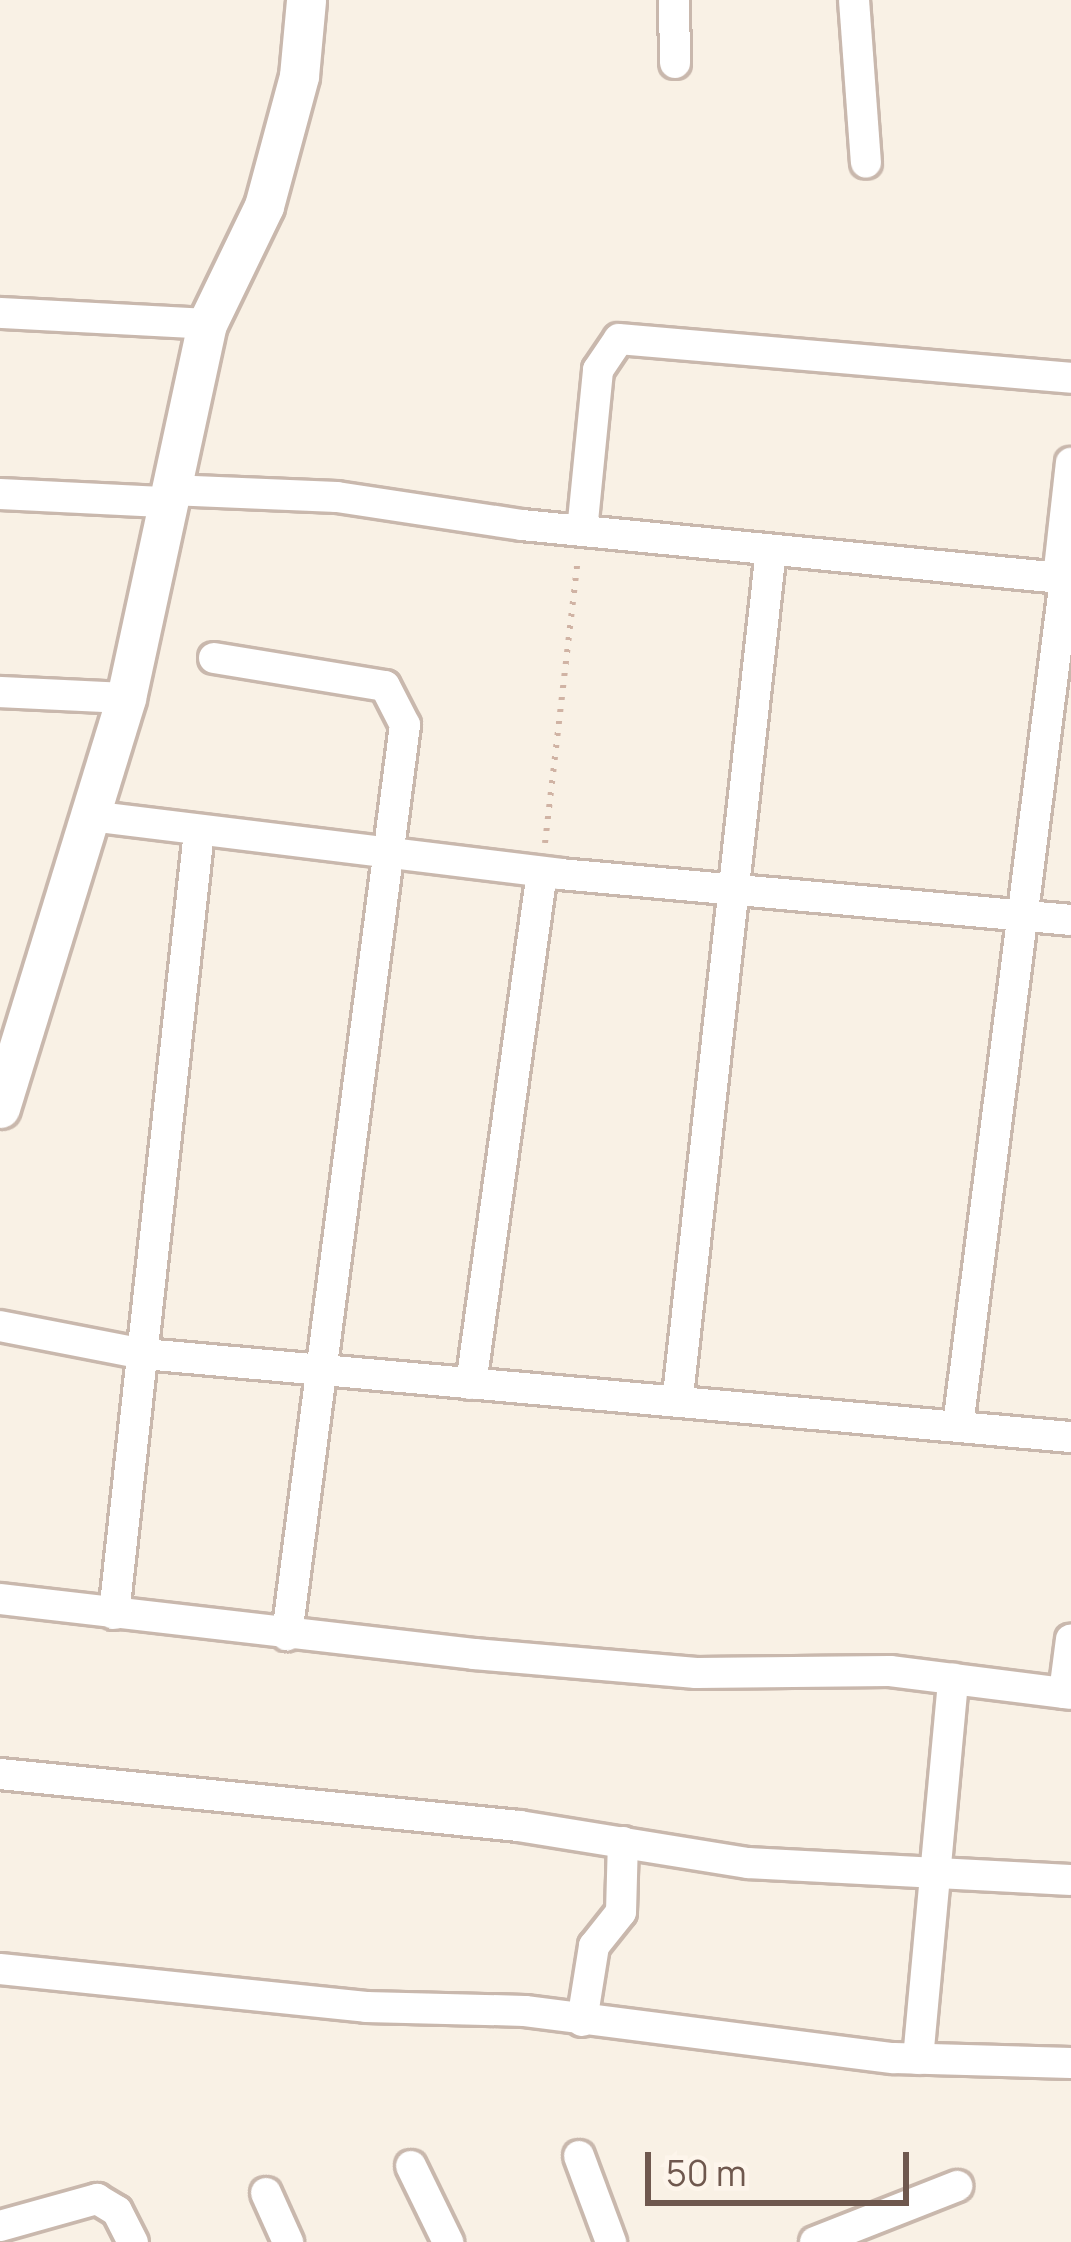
<!DOCTYPE html>
<style>
body{margin:0}
#map{position:relative;width:1071px;height:2242px;overflow:hidden;background:#f9f1e5;font-family:Manrope,sans-serif}
div>[style]{position:absolute}
[style*='--x']{left:calc(var(--x)*1px);top:calc(var(--y)*1px);width:calc(var(--w)*1px);rotate:calc(var(--a)*1deg)}
.path>*{height:6px;margin-top:-3px;transform-origin:0;background:repeating-linear-gradient(90deg,#d0b3a4 0 3px,transparent 0 12px)}
.roads{filter:drop-shadow(3px 0 #c9b8ad) drop-shadow(-3px 0 #c9b8ad) drop-shadow(0 3px #c9b8ad) drop-shadow(0 -3px #c9b8ad)}
.minor>*{height:30px;margin:-15px;padding:0 15px;transform-origin:15px;border-radius:15px;background:#fff}
.tertiary>*{height:39px;margin:-19.5px;padding:0 19.5px;transform-origin:19.5px;border-radius:19.5px;background:#fff}
span{translate:-50% -50%;white-space:nowrap;text-align:center;line-height:1.15;-webkit-text-stroke:12px #fdf5eb;paint-order:stroke}
.scale{position:absolute;left:645px;top:2152px;width:264px;height:54px;box-sizing:border-box;border:6px solid #6f584e;border-top:0;padding-left:15px;font-size:36px;line-height:42px;white-space:nowrap;color:#6f584e;-webkit-text-stroke:9px #fdf5eb;paint-order:stroke}
</style>
<div id="map">
<div class="path">
<div style="--x:545;--y:843;--w:287;--a:-83.4"></div>
</div>
<div class="roads">
<div class="minor">
<div style="--x:674;--y:0;--w:63;--a:89.1"></div>
<div style="--x:854;--y:0;--w:163;--a:85.8"></div>
<div style="--x:0;--y:313;--w:207;--a:3"></div>
<div style="--x:170;--y:490;--w:167;--a:2.4"></div>
<div style="--x:337;--y:497;--w:187;--a:8.6"></div>
<div style="--x:522;--y:525;--w:552;--a:5.62"></div>
<div style="--x:0;--y:494;--w:162;--a:2.8"></div>
<div style="--x:582;--y:531;--w:162;--a:-84.3"></div>
<div style="--x:598;--y:370;--w:37;--a:-56"></div>
<div style="--x:619;--y:339;--w:454;--a:4.9"></div>
<div style="--x:1058;--y:578;--w:116;--a:-83.6"></div>
<div style="--x:214;--y:658;--w:173;--a:9.3"></div>
<div style="--x:385;--y:686;--w:44;--a:62.9"></div>
<div style="--x:405;--y:725;--w:918;--a:97.39"></div>
<div style="--x:0;--y:692;--w:126;--a:2.7"></div>
<div style="--x:90;--y:816;--w:474;--a:7"></div>
<div style="--x:560;--y:874;--w:513;--a:5.14"></div>
<div style="--x:0;--y:1326;--w:147;--a:11"></div>
<div style="--x:144;--y:1354;--w:931;--a:5.12"></div>
<div style="--x:471;--y:1384;--w:517;--a:-82.11"></div>
<div style="--x:678;--y:1396;--w:851;--a:-83.73"></div>
<div style="--x:958;--y:1426;--w:854;--a:-82.8"></div>
<div style="--x:0;--y:1599;--w:477;--a:6.6"></div>
<div style="--x:474;--y:1654;--w:223;--a:4.9"></div>
<div style="--x:696;--y:1673;--w:194;--a:-0.6"></div>
<div style="--x:890;--y:1671;--w:182;--a:7.2"></div>
<div style="--x:114;--y:1614;--w:787;--a:-83.8"></div>
<div style="--x:1064;--y:1693;--w:54;--a:-82.6"></div>
<div style="--x:0;--y:1774;--w:522;--a:5.72"></div>
<div style="--x:519;--y:1826;--w:232;--a:9.2"></div>
<div style="--x:748;--y:1863;--w:323;--a:3"></div>
<div style="--x:0;--y:1969;--w:368;--a:5.9"></div>
<div style="--x:366;--y:2007;--w:159;--a:1.4"></div>
<div style="--x:525;--y:2011;--w:372;--a:7.3"></div>
<div style="--x:894;--y:2058;--w:177;--a:1.6"></div>
<div style="--x:582;--y:2021;--w:76;--a:-80.9"></div>
<div style="--x:594;--y:1946;--w:43;--a:-51.5"></div>
<div style="--x:621;--y:1912;--w:70;--a:-88.4"></div>
<div style="--x:918;--y:2059;--w:382;--a:-84.7"></div>
<div style="--x:579;--y:2156;--w:92;--a:69.6"></div>
<div style="--x:411;--y:2166;--w:85;--a:64"></div>
<div style="--x:266;--y:2193;--w:54;--a:65.8"></div>
<div style="--x:0;--y:2226;--w:101;--a:-15.6"></div>
<div style="--x:97;--y:2199;--w:23;--a:31"></div>
<div style="--x:117;--y:2211;--w:35;--a:63"></div>
<div style="--x:815;--y:2242;--w:153;--a:-21.5"></div>
</div>
<div class="tertiary">
<div style="--x:0;--y:1108;--w:429;--a:-72.9"></div>
<div style="--x:126;--y:698;--w:383;--a:-77.8"></div>
<div style="--x:207;--y:324;--w:131;--a:-64.2"></div>
<div style="--x:264;--y:206;--w:135;--a:-74.9"></div>
<div style="--x:299;--y:76;--w:76;--a:-84.7"></div>
</div>
</div>
<div class="scale">50 m</div>
</div>
